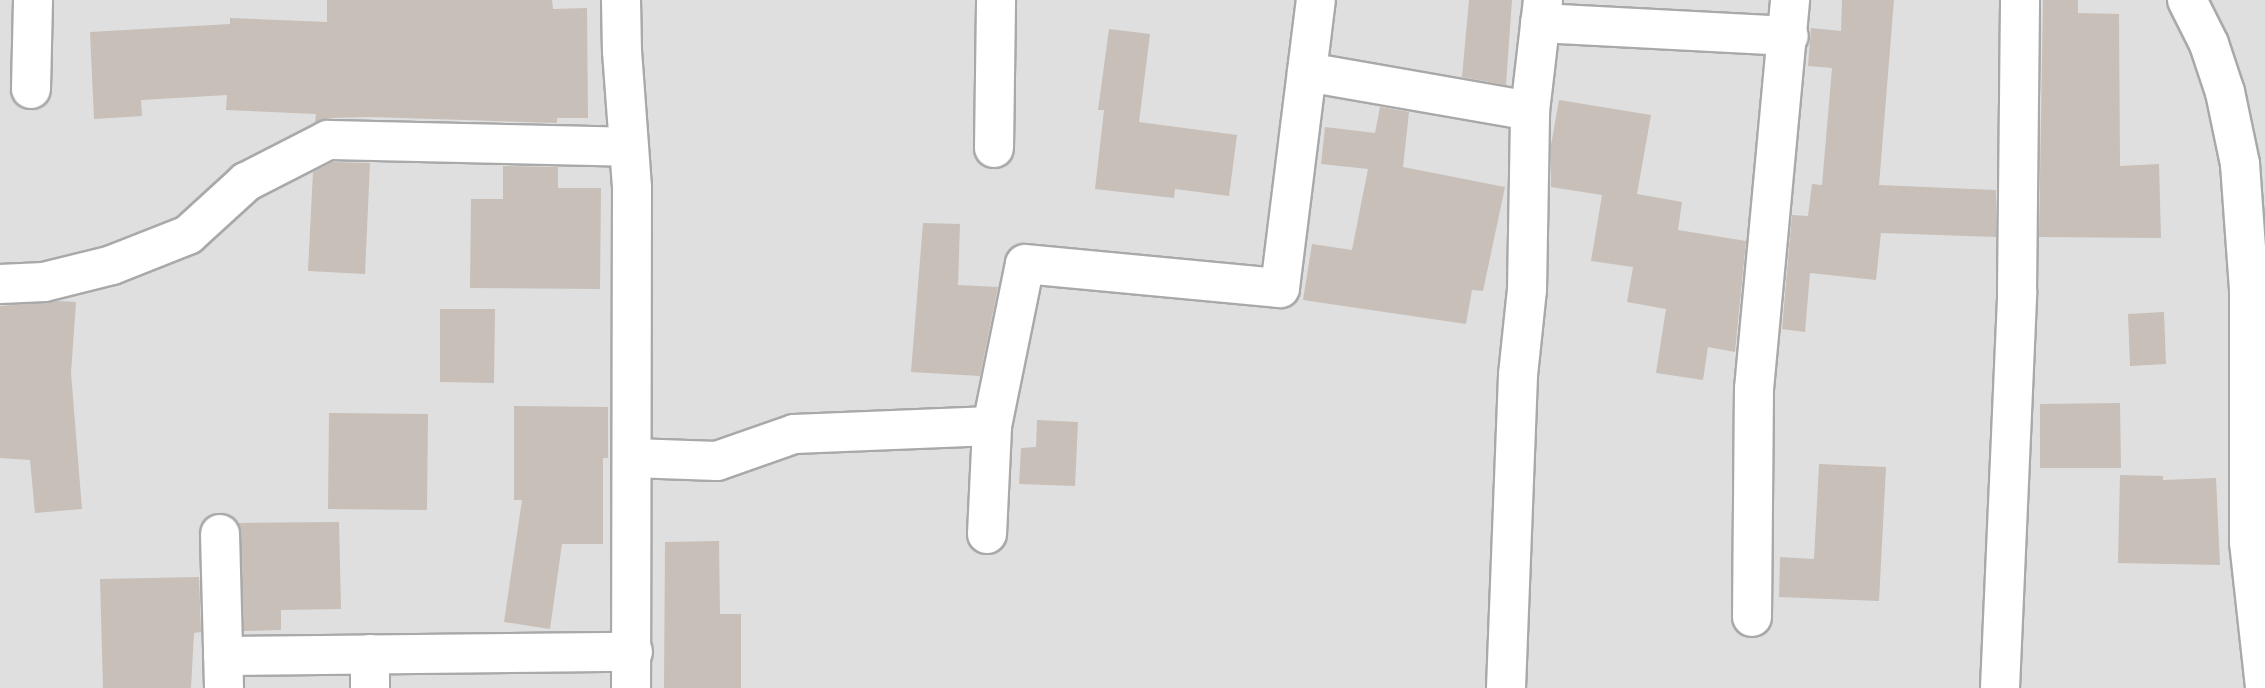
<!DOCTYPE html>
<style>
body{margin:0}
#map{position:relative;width:2265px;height:688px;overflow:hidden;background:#f2efe9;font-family:Overpass,sans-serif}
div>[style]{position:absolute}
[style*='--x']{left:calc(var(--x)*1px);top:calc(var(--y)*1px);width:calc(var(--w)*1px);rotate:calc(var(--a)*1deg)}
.residential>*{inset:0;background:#e0dfdf}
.building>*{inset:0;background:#c7bfb8}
.roads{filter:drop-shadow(2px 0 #a9a9a9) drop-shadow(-2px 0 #a9a9a9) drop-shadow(0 2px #a9a9a9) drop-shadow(0 -2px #a9a9a9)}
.minor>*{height:38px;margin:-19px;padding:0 19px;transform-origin:19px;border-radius:19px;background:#fff}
span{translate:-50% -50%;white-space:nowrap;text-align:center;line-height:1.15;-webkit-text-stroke:5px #fff;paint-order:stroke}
</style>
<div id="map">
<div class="residential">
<div style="clip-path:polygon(0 0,2265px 0,2265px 688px,0 688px)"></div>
</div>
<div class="building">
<div style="clip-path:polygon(327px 0,552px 0,553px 9px,587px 8px,588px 118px,557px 118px,557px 123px,372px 117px,329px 118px,315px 122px,316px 114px,226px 110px,227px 95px,141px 100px,142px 116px,94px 119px,90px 32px,230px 24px,230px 18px,327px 22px)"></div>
<div style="clip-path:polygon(1469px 0,1512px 0,1506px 85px,1462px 77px)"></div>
<div style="clip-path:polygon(1842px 0,1894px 0,1879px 185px,1996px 190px,1996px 237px,1881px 233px,1876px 280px,1810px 273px,1805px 332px,1782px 329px,1792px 215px,1808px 216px,1812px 184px,1822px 185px,1832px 68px,1808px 66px,1811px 28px,1841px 31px)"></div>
<div style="clip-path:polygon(2043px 0,2078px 0,2078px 13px,2119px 14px,2120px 166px,2159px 164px,2161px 238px,2039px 237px)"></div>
<div style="clip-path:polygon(1109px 29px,1150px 34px,1139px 122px,1237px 135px,1229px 196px,1175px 189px,1174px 198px,1095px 189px,1104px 110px,1098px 110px)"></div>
<div style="clip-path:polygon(1559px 100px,1651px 115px,1637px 194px,1682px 202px,1678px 230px,1746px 241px,1735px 352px,1708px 347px,1703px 380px,1656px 373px,1666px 309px,1627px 302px,1633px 267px,1591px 261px,1602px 195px,1551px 187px,1551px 145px)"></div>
<div style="clip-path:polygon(1380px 107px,1409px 112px,1403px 167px,1505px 187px,1483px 291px,1472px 290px,1466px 324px,1303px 300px,1312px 244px,1352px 250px,1368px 169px,1321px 164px,1325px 127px,1375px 133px)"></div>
<div style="clip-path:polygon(333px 162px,370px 163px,365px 274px,308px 271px,313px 172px)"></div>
<div style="clip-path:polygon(503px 166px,558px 167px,558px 188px,601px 188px,600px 289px,470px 288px,471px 199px,503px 199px)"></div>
<div style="clip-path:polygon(923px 223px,960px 224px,958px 285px,998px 287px,980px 376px,911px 372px)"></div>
<div style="clip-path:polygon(58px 301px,76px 302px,71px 373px,82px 509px,35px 513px,30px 460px,0 458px,0 306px)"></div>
<div style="clip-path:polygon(440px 309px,495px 309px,494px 383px,440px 382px)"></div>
<div style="clip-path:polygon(2164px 312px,2166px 364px,2130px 366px,2128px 314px)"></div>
<div style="clip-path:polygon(2120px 403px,2121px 468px,2040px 468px,2040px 404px)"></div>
<div style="clip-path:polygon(514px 406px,608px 407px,608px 458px,603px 458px,603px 544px,562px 544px,550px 629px,504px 622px,522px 500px,514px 500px)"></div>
<div style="clip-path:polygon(329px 413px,428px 414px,427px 510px,328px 509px)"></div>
<div style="clip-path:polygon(1037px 420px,1078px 422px,1075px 486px,1019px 484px,1021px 448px,1036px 447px)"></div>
<div style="clip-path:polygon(1819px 464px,1886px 467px,1879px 601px,1779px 597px,1780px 557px,1814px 559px)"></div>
<div style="clip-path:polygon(2120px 475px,2163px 476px,2163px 480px,2216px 478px,2220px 565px,2118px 563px)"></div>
<div style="clip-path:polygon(339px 522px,341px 609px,281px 610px,281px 630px,244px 631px,239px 523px)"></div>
<div style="clip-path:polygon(719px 541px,720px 614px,741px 614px,741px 688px,664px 688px,665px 542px)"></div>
<div style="clip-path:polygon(199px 577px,201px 632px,194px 633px,191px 688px,103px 688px,100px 579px)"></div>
</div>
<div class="roads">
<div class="minor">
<div style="--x:621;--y:0;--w:51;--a:88.9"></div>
<div style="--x:622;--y:51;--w:137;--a:85.8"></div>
<div style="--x:632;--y:188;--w:500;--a:90.11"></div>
<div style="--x:2187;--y:0;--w:49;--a:63.4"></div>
<div style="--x:2209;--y:44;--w:51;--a:71.6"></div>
<div style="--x:2225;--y:92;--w:74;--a:78.2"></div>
<div style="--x:2240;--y:164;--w:125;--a:85.9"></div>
<div style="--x:2249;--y:289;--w:253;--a:90"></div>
<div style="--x:2249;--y:542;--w:147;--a:83.7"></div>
<div style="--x:1540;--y:23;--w:249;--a:3"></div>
<div style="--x:1307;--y:72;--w:226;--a:9.9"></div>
<div style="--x:31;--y:89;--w:89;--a:-88.7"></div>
<div style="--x:994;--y:148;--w:148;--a:-89.2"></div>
<div style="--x:0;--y:284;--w:44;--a:-2.6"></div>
<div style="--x:44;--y:282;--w:70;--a:-14"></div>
<div style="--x:112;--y:265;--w:82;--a:-21.5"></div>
<div style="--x:188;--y:235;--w:79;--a:-42.4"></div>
<div style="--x:246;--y:182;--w:92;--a:-27.1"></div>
<div style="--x:328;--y:140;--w:301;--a:1.3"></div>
<div style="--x:632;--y:458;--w:85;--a:2"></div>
<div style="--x:717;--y:461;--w:82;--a:-19.3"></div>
<div style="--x:794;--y:434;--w:198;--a:-2.3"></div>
<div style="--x:220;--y:534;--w:154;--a:88.5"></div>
<div style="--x:987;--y:534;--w:108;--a:-87.3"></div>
<div style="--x:992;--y:426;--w:165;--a:-78.5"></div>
<div style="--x:1025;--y:264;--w:256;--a:5.4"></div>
<div style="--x:1280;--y:288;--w:290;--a:-82.9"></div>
<div style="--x:1752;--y:617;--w:228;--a:-89.5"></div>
<div style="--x:1754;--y:389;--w:391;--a:-84.7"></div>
<div style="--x:370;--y:654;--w:34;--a:90"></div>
<div style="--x:223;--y:656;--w:410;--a:-0.6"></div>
<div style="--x:1506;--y:688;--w:313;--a:-87.8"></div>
<div style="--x:1518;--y:375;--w:85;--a:-84"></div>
<div style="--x:1527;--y:290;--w:179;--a:-89"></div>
<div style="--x:1530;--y:111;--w:112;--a:-83.3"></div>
<div style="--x:2000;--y:688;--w:397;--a:-87.5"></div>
<div style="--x:2017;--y:291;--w:291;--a:-89.4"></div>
</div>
</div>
</div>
